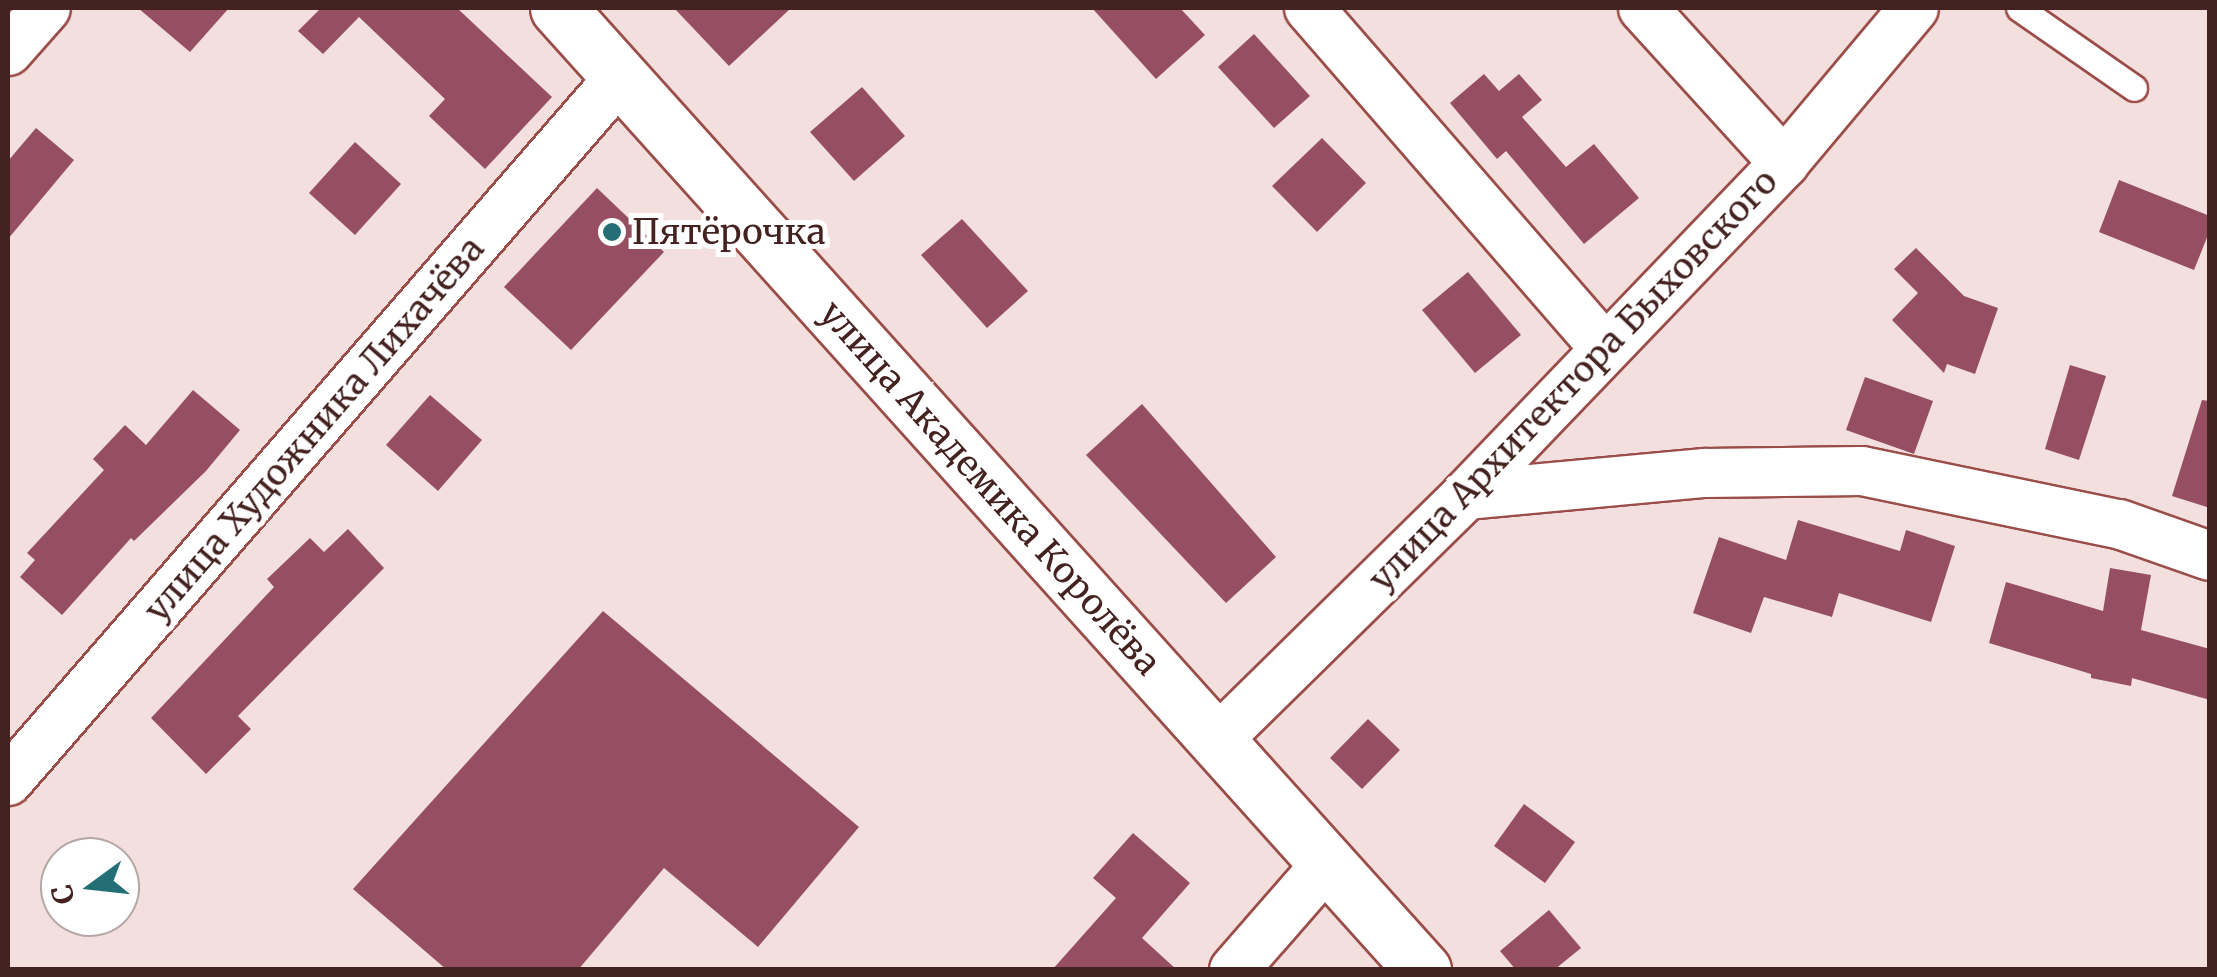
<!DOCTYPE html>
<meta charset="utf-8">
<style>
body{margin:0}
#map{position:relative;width:2217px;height:977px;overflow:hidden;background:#f3e0de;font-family:Merriweather,serif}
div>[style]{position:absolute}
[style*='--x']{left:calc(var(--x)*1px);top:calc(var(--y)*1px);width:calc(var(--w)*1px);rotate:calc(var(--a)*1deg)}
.building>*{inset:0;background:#964f62}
.roads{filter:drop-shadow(2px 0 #9b4d49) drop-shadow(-2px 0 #9b4d49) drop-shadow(0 2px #9b4d49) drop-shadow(0 -2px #9b4d49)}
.lane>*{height:25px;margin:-12.5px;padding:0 12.5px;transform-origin:12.5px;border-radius:12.5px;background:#fff}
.street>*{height:48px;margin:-24px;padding:0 24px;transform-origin:24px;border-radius:24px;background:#fff}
.secondary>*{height:55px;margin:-27.5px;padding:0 27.5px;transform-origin:27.5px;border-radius:27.5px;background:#fff}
.dots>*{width:28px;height:28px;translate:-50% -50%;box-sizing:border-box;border:5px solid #fff;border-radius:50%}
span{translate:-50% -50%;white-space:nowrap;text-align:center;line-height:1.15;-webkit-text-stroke:10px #fff;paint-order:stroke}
.poi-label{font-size:35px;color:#442220}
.left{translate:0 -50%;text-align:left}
.street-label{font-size:35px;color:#442220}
.frame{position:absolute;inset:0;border:10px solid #442220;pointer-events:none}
.north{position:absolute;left:40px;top:837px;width:100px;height:100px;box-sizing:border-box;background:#fff;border:2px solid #b4a7a6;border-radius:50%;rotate:255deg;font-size:28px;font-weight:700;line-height:40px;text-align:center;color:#442220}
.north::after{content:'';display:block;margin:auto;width:35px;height:45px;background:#246f75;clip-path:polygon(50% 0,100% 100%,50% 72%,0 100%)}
</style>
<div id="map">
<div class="building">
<div style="clip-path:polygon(138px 8px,229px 8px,190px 52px)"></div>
<div style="clip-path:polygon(321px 8px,457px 8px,552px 97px,485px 169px,429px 116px,445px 99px,359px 17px,323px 54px,298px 31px)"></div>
<div style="clip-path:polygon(674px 8px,791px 8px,729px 66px)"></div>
<div style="clip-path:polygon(1092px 8px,1180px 8px,1205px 35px,1156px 79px)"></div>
<div style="clip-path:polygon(1254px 34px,1310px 96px,1274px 128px,1218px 67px)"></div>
<div style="clip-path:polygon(1484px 74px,1499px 91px,1519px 74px,1542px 100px,1522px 117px,1566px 167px,1594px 144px,1639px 198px,1584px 244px,1506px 151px,1497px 159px,1450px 103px)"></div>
<div style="clip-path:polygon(862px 87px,905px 136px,854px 181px,810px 132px)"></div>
<div style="clip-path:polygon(36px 128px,74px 160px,8px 239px,8px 161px)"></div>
<div style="clip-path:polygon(1322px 138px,1366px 183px,1317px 232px,1272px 186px)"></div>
<div style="clip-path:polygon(355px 142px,401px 184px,355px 235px,309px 193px)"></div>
<div style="clip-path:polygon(2119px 180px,2210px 216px,2210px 230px,2194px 270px,2099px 232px)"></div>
<div style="clip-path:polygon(597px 188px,664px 252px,571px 350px,504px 287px)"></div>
<div style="clip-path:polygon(962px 219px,1028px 291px,987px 328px,921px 255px)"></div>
<div style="clip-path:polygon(1916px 248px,1964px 296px,1998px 308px,1975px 374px,1947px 364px,1944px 373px,1892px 320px,1918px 293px,1894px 269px)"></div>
<div style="clip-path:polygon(1468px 272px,1521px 335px,1475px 373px,1422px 310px)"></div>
<div style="clip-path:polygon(2070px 365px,2106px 376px,2079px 460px,2045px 449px)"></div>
<div style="clip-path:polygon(1865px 377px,1933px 401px,1914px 454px,1846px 430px)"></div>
<div style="clip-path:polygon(193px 390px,240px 430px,206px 471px,134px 541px,131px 538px,62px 615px,20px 577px,35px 560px,27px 553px,104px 470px,93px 459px,125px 425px,146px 445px)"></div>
<div style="clip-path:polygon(430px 395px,482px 440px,438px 491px,386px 445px)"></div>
<div style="clip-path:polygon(2202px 400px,2210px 401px,2210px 508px,2172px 496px)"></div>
<div style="clip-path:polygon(1142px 404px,1276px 557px,1226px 603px,1086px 455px)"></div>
<div style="clip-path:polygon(1798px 520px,1900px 551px,1906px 530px,1955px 546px,1931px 622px,1839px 593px,1832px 617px,1764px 597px,1751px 633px,1693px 613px,1719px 537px,1786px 560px)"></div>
<div style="clip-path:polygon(348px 529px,384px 568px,238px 716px,251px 729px,206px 774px,151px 718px,274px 587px,267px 579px,310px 538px,324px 552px)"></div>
<div style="clip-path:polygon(2110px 568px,2151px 575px,2141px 630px,2210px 649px,2210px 700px,2132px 678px,2131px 686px,2091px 678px,2091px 674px,1989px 643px,2006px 582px,2103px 611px)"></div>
<div style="clip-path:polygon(603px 611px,859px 827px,758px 947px,664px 868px,578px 970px,447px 970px,353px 889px)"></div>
<div style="clip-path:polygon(1368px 719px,1400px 750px,1362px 789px,1330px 758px)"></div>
<div style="clip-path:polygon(1524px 804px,1575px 842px,1545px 883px,1494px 846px)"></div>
<div style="clip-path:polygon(1133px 833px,1190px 883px,1142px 938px,1177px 970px,1052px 970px,1116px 898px,1093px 878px)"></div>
<div style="clip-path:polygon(1549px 910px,1581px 948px,1554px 970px,1516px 970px,1500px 951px)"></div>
</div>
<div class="roads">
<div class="lane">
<div style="--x:2019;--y:8;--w:140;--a:34.8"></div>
</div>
<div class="street">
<div style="--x:1309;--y:8;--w:451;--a:49"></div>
<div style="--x:1643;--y:8;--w:210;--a:47.7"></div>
<div style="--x:8;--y:51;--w:57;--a:-48.5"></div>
<div style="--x:1466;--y:495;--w:240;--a:-5.3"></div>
<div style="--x:1705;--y:473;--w:157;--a:-0.7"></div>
<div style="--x:1862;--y:471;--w:262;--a:11.7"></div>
<div style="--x:2119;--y:524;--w:96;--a:19.4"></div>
<div style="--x:1217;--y:740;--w:349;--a:-44.5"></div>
<div style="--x:1466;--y:495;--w:460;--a:-46.2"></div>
<div style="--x:1784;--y:163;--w:202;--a:-50"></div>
<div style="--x:8;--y:781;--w:933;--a:-49"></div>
<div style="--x:1234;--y:970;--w:145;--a:-48.9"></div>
</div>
<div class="secondary">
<div style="--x:558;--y:8;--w:1294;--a:48.04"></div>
</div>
</div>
<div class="dots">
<div style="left:612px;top:232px;background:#246f75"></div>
</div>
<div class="poi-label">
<span class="left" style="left:632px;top:232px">Пятёрочка</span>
</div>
<div class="street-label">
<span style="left:1573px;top:380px;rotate:-46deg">улица Архитектора Быховского</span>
<span style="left:314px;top:429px;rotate:-49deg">улица Художника Лихачёва</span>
<span style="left:990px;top:488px;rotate:48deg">улица Академика Королёва</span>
</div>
<div class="frame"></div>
<div class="north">С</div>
</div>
